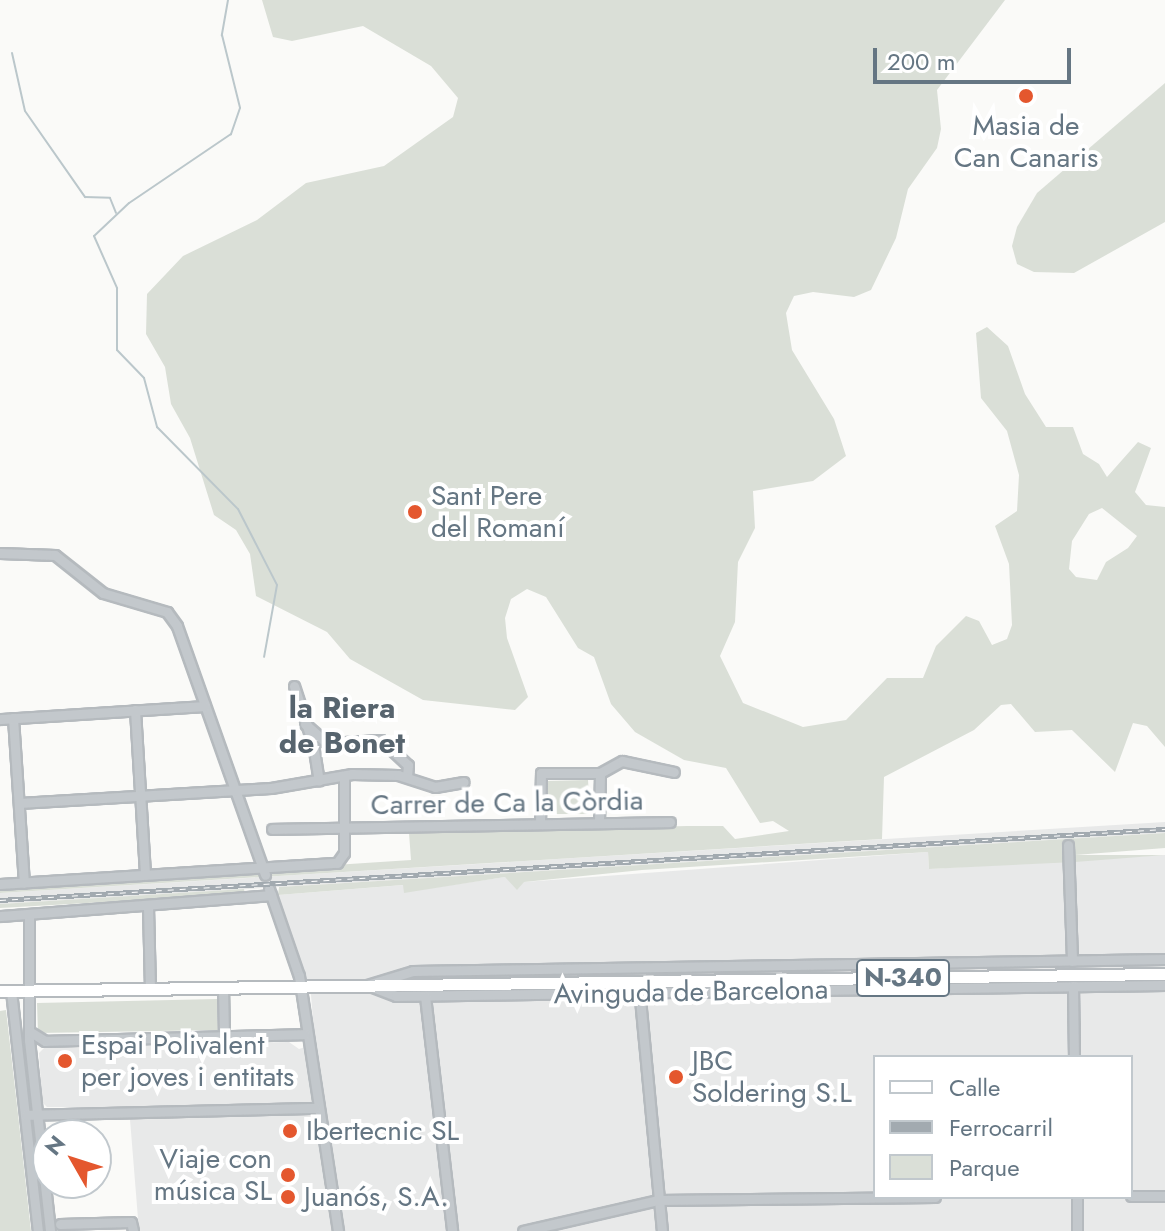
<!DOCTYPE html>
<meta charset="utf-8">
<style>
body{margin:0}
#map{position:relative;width:1165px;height:1231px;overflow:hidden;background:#fafaf8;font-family:Jost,sans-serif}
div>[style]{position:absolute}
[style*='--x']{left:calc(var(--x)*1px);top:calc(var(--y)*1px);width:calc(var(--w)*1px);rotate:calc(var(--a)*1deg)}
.built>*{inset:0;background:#e8e9e9}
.green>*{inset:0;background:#dadfd7}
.stream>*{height:2px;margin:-1px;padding:0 1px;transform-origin:1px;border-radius:1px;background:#bbc7cb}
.roads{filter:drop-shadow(2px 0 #b5babe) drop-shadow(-2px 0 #b5babe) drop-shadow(0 2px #b5babe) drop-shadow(0 -2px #b5babe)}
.minor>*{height:9px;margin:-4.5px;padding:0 4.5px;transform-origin:4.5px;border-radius:4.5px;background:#c3c8cc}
.major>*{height:11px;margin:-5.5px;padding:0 5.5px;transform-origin:5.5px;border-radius:5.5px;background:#fff}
.rail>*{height:5px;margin-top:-2.5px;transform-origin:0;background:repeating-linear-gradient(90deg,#fff 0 6px,#a2aab0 0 12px);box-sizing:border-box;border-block:2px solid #a2aab0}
.dots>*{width:22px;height:22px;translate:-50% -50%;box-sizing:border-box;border:4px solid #fff;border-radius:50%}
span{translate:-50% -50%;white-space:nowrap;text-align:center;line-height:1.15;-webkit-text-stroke:8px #fff;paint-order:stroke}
.shield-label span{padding:2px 6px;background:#fff;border:2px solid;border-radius:6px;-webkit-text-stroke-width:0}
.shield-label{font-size:26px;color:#657683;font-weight:700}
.poi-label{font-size:28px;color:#657683}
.left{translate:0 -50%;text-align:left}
.right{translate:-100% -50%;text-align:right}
.street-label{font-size:28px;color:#657683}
.neighbourhood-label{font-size:30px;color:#57646e;font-weight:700}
.legend{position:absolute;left:873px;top:1055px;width:260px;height:144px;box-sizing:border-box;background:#fff;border:2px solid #c1c8cd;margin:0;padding:10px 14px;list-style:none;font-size:24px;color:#657683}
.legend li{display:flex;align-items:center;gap:16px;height:40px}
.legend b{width:40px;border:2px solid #c1c8cd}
.north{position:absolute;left:32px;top:1119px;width:80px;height:80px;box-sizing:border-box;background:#fff;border:2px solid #c1c8cd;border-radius:50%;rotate:309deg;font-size:22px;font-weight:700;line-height:32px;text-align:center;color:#657683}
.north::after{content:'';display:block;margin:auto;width:28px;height:36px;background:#e4572e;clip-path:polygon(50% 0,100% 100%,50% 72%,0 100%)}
.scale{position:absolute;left:873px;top:48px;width:198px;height:36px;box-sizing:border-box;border:4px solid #657683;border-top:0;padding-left:10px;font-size:24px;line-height:28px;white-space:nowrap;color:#657683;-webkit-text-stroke:6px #fff;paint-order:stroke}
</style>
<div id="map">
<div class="built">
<div style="clip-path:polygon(1165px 822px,1165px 833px,0 904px,0 893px)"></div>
<div style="clip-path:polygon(evenodd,928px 852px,929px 869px,1165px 855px,1165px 1231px,139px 1231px,129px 1107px,47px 1107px,42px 1102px,39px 1053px,45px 1047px,289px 1042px,299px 1049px,315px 1044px,311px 995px,278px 895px,404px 885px,405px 892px,505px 877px,524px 882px,928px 852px,875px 1057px,1131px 1057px,1131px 1197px,875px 1197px,875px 1057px)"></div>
</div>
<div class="green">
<div style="clip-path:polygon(evenodd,262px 0,1005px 0,937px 90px,941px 129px,937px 148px,908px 189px,896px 238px,871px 290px,854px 297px,813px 292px,794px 296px,786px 313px,792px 350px,834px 419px,846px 456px,813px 481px,753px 491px,755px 528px,738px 562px,735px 622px,720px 656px,743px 703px,803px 727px,846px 720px,887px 678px,923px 678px,936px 646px,966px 616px,979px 621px,992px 645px,1007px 639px,1012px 625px,1009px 564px,995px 526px,1017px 511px,1019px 475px,1007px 431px,981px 398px,976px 333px,987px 327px,1008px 346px,1025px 394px,1046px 427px,1073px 427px,1083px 454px,1099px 464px,1107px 477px,1138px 442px,1151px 448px,1135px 492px,1146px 505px,1165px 507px,1165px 747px,1147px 726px,1133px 723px,1115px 772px,1072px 730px,1035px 732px,1011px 704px,1001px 705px,974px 730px,884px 777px,882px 839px,0 893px,0 887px,411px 860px,409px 833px,687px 826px,723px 826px,735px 839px,789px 831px,773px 821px,760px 823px,726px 768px,684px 760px,635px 732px,611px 704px,594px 657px,578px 648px,546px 597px,527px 589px,511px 599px,505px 618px,507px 638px,528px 697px,515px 710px,423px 700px,350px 659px,327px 632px,256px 596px,250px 554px,236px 530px,214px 515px,190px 438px,171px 404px,165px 367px,146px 334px,147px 294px,183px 256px,257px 220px,306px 183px,384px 166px,453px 117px,458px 98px,431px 66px,363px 26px,292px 41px,273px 37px,262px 0,1102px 508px,1137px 536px,1128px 548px,1106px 562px,1097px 580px,1076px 577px,1069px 569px,1072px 541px,1089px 514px,1102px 508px)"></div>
<div style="clip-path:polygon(1165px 83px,1165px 222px,1074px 273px,1034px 272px,1017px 264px,1012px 246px,1017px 227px,1037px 193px)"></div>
<div style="clip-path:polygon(588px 780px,590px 814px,547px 814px,547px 781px)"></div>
<div style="clip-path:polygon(1165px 833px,1165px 848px,1075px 855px,1165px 855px,1075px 862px,929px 869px,928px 852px,642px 870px,524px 882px,517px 890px,505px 877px,404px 893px,403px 885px,278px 895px,279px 887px)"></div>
<div style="clip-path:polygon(244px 889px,245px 894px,0 908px,0 904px)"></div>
<div style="clip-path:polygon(217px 999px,218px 1030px,38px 1033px,37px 1003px)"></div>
<div style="clip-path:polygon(6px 1010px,18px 1114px,31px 1231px,0 1231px,0 1011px)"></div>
</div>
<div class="stream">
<div style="--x:228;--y:0;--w:36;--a:100"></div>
<div style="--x:222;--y:35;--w:75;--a:76.1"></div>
<div style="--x:240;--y:108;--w:28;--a:109"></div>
<div style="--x:231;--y:134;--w:123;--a:145.9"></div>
<div style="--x:129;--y:203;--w:48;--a:136.7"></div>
<div style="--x:94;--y:236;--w:57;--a:66.1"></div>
<div style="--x:117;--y:288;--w:62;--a:90"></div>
<div style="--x:117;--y:350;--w:39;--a:46"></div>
<div style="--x:144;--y:378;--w:51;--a:75.1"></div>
<div style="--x:157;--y:427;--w:115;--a:45.4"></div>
<div style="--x:238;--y:509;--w:85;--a:62.8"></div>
<div style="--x:277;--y:585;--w:73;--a:100.2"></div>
<div style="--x:12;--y:53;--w:59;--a:77.4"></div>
<div style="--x:25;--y:111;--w:105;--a:55.1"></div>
<div style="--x:85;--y:197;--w:25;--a:2"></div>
<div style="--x:110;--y:198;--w:16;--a:68"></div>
</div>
<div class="roads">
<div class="minor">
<div style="--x:0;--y:553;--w:55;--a:2.1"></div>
<div style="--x:55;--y:555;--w:61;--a:38.4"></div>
<div style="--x:103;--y:593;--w:67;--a:16.5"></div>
<div style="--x:167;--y:612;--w:17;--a:54"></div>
<div style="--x:177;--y:626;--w:264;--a:70.5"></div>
<div style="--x:294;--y:686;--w:61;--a:71.9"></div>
<div style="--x:313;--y:744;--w:37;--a:81"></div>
<div style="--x:135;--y:710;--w:165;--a:86.5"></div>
<div style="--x:13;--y:718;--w:165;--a:86.2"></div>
<div style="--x:0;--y:719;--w:205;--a:-3.6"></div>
<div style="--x:305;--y:724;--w:29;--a:41"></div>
<div style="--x:327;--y:743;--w:54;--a:-3.2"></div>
<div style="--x:381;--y:740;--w:37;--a:43"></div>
<div style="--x:408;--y:765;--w:12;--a:95"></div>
<div style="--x:600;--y:773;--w:25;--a:-29"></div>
<div style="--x:622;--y:761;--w:53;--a:11.9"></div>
<div style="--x:19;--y:803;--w:252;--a:-3.4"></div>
<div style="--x:271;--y:788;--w:82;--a:-9.8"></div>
<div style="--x:352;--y:774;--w:46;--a:1.2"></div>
<div style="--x:398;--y:775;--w:39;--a:18"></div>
<div style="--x:435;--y:787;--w:29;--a:-10"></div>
<div style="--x:599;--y:822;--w:49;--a:-88.8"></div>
<div style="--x:540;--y:824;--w:51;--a:-88.9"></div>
<div style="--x:541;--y:773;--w:59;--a:0"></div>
<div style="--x:272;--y:829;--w:398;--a:-1"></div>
<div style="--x:1068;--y:845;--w:116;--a:88"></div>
<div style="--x:0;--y:884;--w:338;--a:-3.6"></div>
<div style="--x:337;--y:863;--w:12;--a:-55"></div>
<div style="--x:344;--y:853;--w:77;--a:-90"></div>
<div style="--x:269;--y:889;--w:92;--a:71"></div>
<div style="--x:299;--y:976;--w:258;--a:81.3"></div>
<div style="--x:148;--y:907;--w:81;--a:88.6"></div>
<div style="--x:29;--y:915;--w:125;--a:90"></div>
<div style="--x:29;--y:1040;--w:192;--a:83.7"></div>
<div style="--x:0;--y:916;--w:272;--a:-4.4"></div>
<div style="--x:367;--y:985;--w:48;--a:-16.9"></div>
<div style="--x:413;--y:971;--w:752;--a:-0.91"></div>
<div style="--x:370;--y:986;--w:28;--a:21"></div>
<div style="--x:396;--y:996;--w:769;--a:-0.82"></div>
<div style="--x:1073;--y:986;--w:71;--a:89.2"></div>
<div style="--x:223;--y:987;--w:49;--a:88.8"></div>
<div style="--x:639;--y:988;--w:244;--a:84.6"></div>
<div style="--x:11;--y:991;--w:242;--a:83.6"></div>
<div style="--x:425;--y:996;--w:237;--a:83.4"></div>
<div style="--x:29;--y:1031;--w:19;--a:32"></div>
<div style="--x:45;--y:1041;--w:260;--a:-1.5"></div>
<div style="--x:26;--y:1115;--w:290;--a:-1.4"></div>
<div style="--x:1131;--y:1196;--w:34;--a:0"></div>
<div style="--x:1077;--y:1197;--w:34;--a:90"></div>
<div style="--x:60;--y:1224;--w:71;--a:-1.6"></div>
<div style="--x:131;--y:1222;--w:9;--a:77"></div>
<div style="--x:523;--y:1231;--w:139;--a:-12.9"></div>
<div style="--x:658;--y:1200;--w:277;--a:-0.6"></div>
</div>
<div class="major">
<div style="--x:0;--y:991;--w:1165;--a:-0.84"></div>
</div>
</div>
<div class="rail">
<div style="--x:0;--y:900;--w:1167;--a:-3.49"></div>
</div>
<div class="dots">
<div style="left:1026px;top:96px;background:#e4572e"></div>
<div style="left:415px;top:512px;background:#e4572e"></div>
<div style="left:65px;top:1061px;background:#e4572e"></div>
<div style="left:676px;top:1077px;background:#e4572e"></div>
<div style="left:290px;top:1131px;background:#e4572e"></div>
<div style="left:288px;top:1175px;background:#e4572e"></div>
<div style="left:288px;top:1197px;background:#e4572e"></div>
</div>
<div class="shield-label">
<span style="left:903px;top:978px">N-340</span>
</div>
<div class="poi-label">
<span style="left:1026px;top:142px">Masia de<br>Can Canaris</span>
<span class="left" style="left:431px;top:512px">Sant Pere<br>del Romaní</span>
<span class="left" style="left:81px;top:1061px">Espai Polivalent<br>per joves i entitats</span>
<span class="left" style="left:692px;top:1077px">JBC<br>Soldering S.L</span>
<span class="left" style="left:306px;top:1131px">Ibertecnic SL</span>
<span class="right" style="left:272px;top:1175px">Viaje con<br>música SL</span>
<span class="left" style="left:304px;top:1197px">Juanós, S.A.</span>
</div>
<div class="street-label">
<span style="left:507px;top:803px;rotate:-1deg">Carrer de Ca la Còrdia</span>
<span style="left:691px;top:992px;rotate:-1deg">Avinguda de Barcelona</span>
</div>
<div class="neighbourhood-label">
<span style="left:342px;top:725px">la Riera<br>de Bonet</span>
</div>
<ul class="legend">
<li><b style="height:10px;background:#fff"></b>Calle</li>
<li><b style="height:10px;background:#a2aab0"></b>Ferrocarril</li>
<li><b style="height:22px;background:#dadfd7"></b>Parque</li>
</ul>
<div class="north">N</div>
<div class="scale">200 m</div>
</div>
